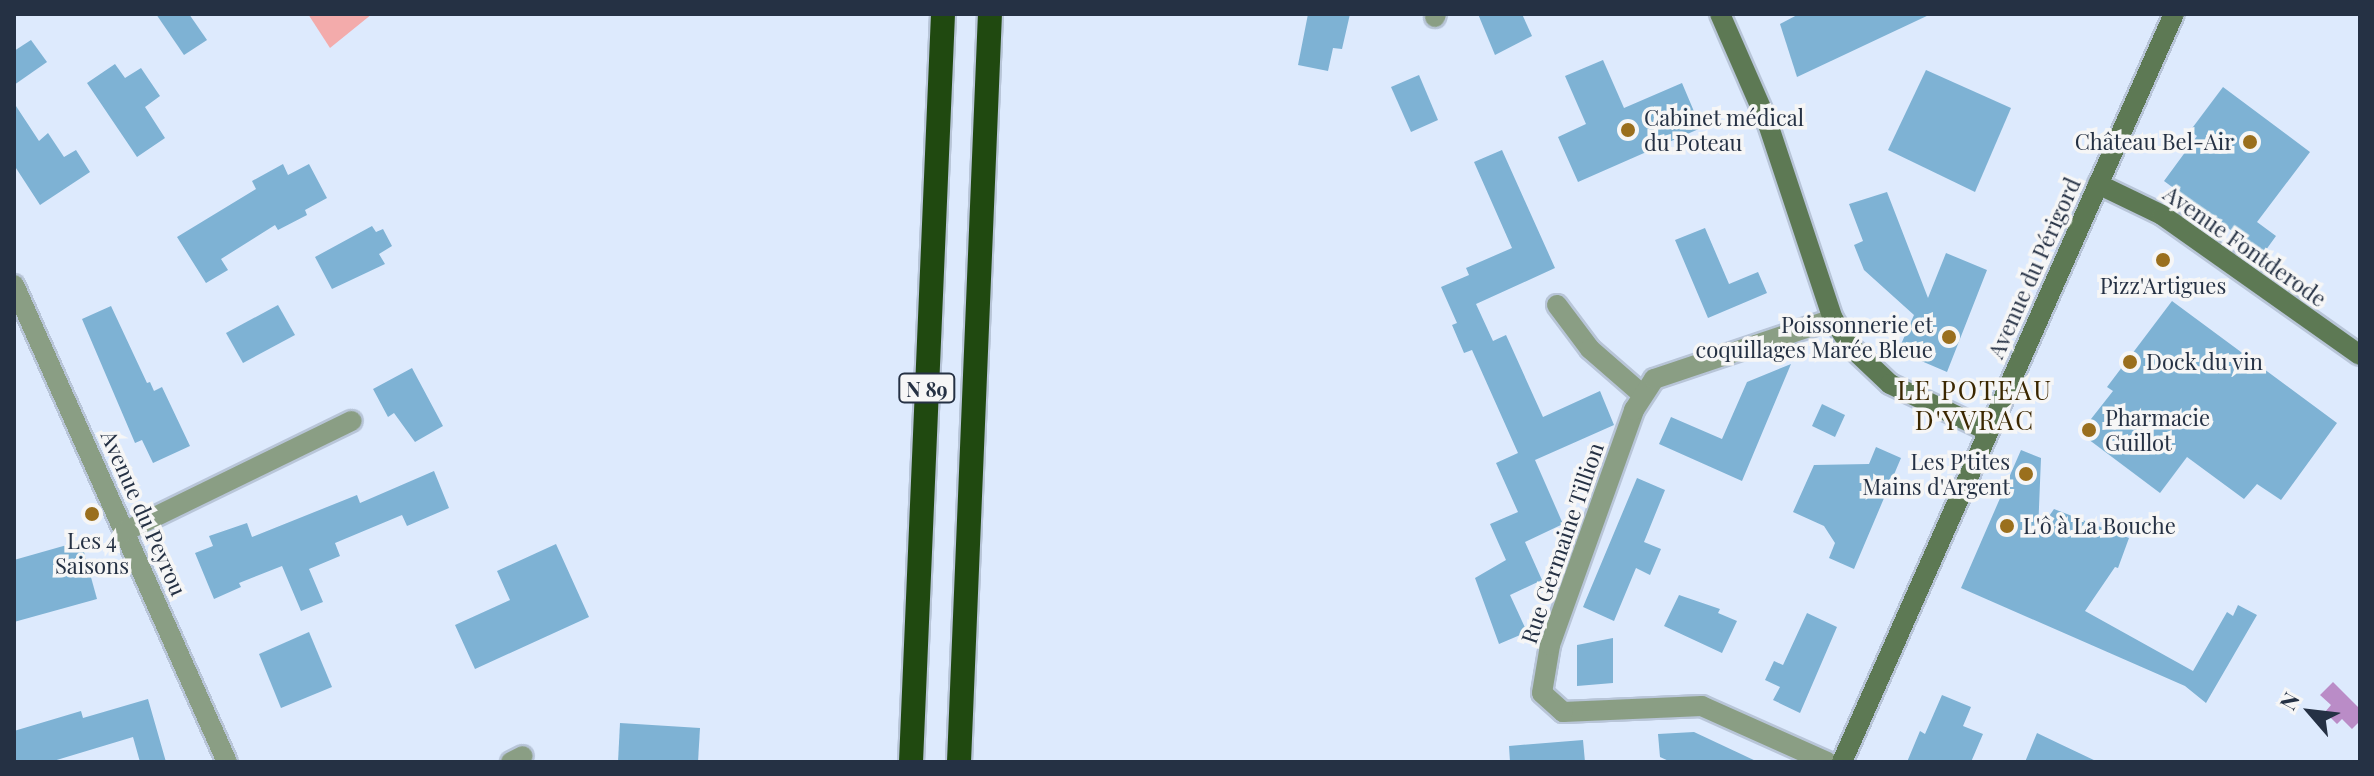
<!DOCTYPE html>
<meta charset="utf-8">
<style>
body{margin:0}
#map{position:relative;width:2374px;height:776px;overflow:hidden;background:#ddeafd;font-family:"Playfair Display",serif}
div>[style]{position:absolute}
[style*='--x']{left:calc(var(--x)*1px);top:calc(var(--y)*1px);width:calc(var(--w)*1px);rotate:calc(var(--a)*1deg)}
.green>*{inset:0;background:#f3abab}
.water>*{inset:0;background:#ba8cc7}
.building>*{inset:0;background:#7eb2d4}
.roads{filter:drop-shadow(2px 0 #b8c5d8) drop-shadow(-2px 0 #b8c5d8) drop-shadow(0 2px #b8c5d8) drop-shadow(0 -2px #b8c5d8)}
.street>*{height:20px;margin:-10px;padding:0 10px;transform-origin:10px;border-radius:10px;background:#8a9e84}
.secondary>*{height:20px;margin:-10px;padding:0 10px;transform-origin:10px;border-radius:10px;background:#5d7954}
.highway>*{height:24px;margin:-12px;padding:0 12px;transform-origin:12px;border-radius:12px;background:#204910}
.dots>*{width:22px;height:22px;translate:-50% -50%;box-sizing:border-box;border:4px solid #f6f6f6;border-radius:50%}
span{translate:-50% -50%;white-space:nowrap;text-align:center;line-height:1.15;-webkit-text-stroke:7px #f6f6f6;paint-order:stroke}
.shield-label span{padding:2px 6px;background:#f6f6f6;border:2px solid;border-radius:6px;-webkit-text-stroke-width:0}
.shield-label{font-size:20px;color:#253144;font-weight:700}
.poi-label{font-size:22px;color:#253144}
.left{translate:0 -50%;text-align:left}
.right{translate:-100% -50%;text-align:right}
.street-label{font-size:22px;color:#253144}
.quarter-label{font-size:26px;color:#3b2700;letter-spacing:2px}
.frame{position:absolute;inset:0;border:16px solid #253144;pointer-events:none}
.north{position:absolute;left:2270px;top:672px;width:80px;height:80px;-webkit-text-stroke:6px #f6f6f6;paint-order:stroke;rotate:298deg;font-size:22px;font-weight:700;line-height:32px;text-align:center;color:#253144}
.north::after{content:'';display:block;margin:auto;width:28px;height:36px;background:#253144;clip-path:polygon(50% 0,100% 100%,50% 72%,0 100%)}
</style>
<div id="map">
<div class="green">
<div style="clip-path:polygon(308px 14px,372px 14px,330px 48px)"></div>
</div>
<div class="water">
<div style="clip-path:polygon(2333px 682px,2360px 709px,2360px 721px,2352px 729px,2342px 719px,2337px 724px,2325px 712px,2331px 705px,2320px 695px)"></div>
</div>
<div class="building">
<div style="clip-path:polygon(156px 14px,189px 14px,207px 40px,184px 55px)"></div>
<div style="clip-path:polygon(1308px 14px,1350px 14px,1342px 49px,1333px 48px,1328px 71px,1298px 65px)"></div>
<div style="clip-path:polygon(1478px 14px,1522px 14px,1532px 36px,1495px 55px)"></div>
<div style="clip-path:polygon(1799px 14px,1931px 14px,1797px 77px,1780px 24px)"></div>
<div style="clip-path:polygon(31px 40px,47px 62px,14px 85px,14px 51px)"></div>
<div style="clip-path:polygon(1603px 60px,1624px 108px,1682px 83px,1701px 128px,1578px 182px,1558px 137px,1586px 124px,1565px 76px)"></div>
<div style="clip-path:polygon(115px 64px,125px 78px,141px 68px,160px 96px,145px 107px,165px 138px,137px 157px,87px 83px)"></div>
<div style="clip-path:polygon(1926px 70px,2011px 108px,1975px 192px,1888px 150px)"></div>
<div style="clip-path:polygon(1419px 75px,1438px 120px,1411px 132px,1391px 87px)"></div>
<div style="clip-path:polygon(2223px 87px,2310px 152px,2257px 222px,2276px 236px,2263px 254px,2164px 181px,2197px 136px,2190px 131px)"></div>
<div style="clip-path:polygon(14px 103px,39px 141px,48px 133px,64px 157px,76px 150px,90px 172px,40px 205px,14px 165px)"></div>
<div style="clip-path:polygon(1502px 150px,1555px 268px,1476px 304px,1493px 341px,1506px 335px,1543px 417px,1600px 391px,1614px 425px,1535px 460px,1563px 524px,1525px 542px,1542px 580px,1510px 595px,1527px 632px,1499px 644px,1475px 578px,1506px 560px,1490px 524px,1518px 512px,1496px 463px,1518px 453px,1472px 350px,1464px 353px,1452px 325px,1457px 323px,1441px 287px,1469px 275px,1466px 268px,1512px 248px,1474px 162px)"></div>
<div style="clip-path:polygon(283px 164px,288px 175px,309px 164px,327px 198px,305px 210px,307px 215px,278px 230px,275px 225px,221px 259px,228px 270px,206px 283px,177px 237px,256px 189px,252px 181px)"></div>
<div style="clip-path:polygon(1887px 192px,1928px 298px,1946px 253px,1987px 270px,1947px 372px,1898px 351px,1914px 315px,1864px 270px,1854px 245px,1863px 241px,1849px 204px)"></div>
<div style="clip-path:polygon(372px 226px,376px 232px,383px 229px,392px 246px,379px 254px,385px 264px,332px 289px,315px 257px)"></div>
<div style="clip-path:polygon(1705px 228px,1729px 284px,1758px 272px,1767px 293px,1708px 318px,1675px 240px)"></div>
<div style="clip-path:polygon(2172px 301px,2337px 423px,2281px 500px,2257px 484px,2244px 499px,2187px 457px,2160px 493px,2080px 433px,2113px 391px,2107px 387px)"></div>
<div style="clip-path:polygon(278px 305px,295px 335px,243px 363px,226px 333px)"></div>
<div style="clip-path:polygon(111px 306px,147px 383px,150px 382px,154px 391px,162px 387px,190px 446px,153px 463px,142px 440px,135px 443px,82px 319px)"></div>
<div style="clip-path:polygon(1791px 364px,1742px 481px,1659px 444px,1671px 417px,1722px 439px,1747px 382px)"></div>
<div style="clip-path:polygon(412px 368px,443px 426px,415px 442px,394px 413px,388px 417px,373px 389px)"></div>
<div style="clip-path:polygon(1822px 404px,1845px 415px,1835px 437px,1812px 426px)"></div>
<div style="clip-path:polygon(1876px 447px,1901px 458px,1854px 569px,1829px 558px,1835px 543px,1824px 526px,1793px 512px,1814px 465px,1869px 464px)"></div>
<div style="clip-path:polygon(2021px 450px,2041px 458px,2038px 532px,2054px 509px,2129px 538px,2118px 568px,2115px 567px,2085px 611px,2193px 671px,2227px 612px,2233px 616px,2238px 605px,2257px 615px,2206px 703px,2185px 686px,1961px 588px)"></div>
<div style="clip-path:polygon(434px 471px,449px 508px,407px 526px,402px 515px,335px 543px,340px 556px,309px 569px,323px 602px,301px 611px,282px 566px,239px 583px,241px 587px,214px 599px,195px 553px,213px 546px,209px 536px,247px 523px,252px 537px,357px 495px,360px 503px)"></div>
<div style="clip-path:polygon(1637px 478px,1665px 490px,1644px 542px,1661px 549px,1650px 575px,1636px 568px,1614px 621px,1583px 607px)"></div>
<div style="clip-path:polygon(81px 541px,97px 599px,14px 622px,14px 560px)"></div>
<div style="clip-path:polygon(556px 544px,589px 617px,475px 669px,455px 625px,510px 600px,497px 571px)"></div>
<div style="clip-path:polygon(1679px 595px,1720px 609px,1718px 613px,1737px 621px,1722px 653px,1664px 626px)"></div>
<div style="clip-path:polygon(1807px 613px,1837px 627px,1800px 713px,1773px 700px,1780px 687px,1765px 680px,1774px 661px,1783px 665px)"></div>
<div style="clip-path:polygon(309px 632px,332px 687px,281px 708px,259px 654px)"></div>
<div style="clip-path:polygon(1613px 638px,1613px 683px,1577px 686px,1577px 645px)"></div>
<div style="clip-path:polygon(1942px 695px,1971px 707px,1963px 726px,1983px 734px,1971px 762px,1907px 762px,1920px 731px,1925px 734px)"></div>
<div style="clip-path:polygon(148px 699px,166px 762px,140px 762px,133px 737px,50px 762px,14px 762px,14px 731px,81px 711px,83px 718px)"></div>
<div style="clip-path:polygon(620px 723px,700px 728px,698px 762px,618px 762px)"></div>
<div style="clip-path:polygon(1694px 732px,1758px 762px,1671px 762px,1660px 757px,1658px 734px)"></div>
<div style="clip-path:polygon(2037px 733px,2060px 744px,2098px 762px,2025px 762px)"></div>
<div style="clip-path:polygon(1583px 740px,1585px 762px,1510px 762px,1509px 746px)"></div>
</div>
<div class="roads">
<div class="street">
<div style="--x:1435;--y:17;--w:3;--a:-72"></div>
<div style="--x:14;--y:285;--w:522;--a:65.94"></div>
<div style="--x:1557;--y:305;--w:55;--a:53.1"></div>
<div style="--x:1590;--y:349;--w:70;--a:41"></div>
<div style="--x:126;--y:531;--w:251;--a:-26"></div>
<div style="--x:511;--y:762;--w:13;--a:-27"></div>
<div style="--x:1827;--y:762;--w:137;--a:-155.9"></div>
<div style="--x:1702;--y:706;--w:139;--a:177.5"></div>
<div style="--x:1563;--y:712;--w:28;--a:-138"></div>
<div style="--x:1542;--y:693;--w:49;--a:-80.5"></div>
<div style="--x:1550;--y:645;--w:250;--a:-70.3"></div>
<div style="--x:1634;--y:410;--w:37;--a:-57"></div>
<div style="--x:1654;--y:379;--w:189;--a:-18.5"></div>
</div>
<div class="secondary">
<div style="--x:1720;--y:14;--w:120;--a:66.4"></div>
<div style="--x:1768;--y:124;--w:206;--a:71.6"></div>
<div style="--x:1833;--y:319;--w:35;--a:57"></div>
<div style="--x:1852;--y:348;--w:52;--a:43.5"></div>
<div style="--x:1890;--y:384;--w:109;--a:25.6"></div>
<div style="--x:2098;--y:184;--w:71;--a:25.8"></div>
<div style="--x:2162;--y:215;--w:242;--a:35.3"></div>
<div style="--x:1842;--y:762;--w:818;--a:-66.07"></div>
</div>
<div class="highway">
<div style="--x:911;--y:762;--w:749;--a:-87.55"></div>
<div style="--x:959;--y:762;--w:749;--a:-87.63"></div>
</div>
</div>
<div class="dots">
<div style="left:1628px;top:130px;background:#9a6f1d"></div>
<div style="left:2250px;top:142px;background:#9a6f1d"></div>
<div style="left:2163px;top:260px;background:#9a6f1d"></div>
<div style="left:1949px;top:337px;background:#9a6f1d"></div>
<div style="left:2130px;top:362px;background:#9a6f1d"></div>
<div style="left:2089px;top:430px;background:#9a6f1d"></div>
<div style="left:2026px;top:474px;background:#9a6f1d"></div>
<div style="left:92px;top:514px;background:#9a6f1d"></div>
<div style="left:2007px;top:526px;background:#9a6f1d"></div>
</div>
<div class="shield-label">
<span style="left:927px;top:388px">N 89</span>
</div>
<div class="poi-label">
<span class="left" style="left:1644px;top:130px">Cabinet médical<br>du Poteau</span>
<span class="right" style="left:2234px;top:142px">Château Bel-Air</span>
<span style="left:2163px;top:286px">Pizz'Artigues</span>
<span class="right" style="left:1933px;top:337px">Poissonnerie et<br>coquillages Marée Bleue</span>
<span class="left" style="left:2146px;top:362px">Dock du vin</span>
<span class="left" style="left:2105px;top:430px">Pharmacie<br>Guillot</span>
<span class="right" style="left:2010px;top:474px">Les P'tites<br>Mains d'Argent</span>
<span class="left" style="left:2023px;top:526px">L'ô à La Bouche</span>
<span style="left:92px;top:553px">Les 4<br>Saisons</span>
</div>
<div class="street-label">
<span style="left:2245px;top:246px;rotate:35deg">Avenue Fontderode</span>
<span style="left:2034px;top:268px;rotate:-66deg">Avenue du Périgord</span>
<span style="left:144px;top:513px;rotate:66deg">Avenue du Peyrou</span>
<span style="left:1562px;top:543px;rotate:-71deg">Rue Germaine Tillion</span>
</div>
<div class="quarter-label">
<span style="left:1975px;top:405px">LE POTEAU<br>D'YVRAC</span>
</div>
<div class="frame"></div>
<div class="north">N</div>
</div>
